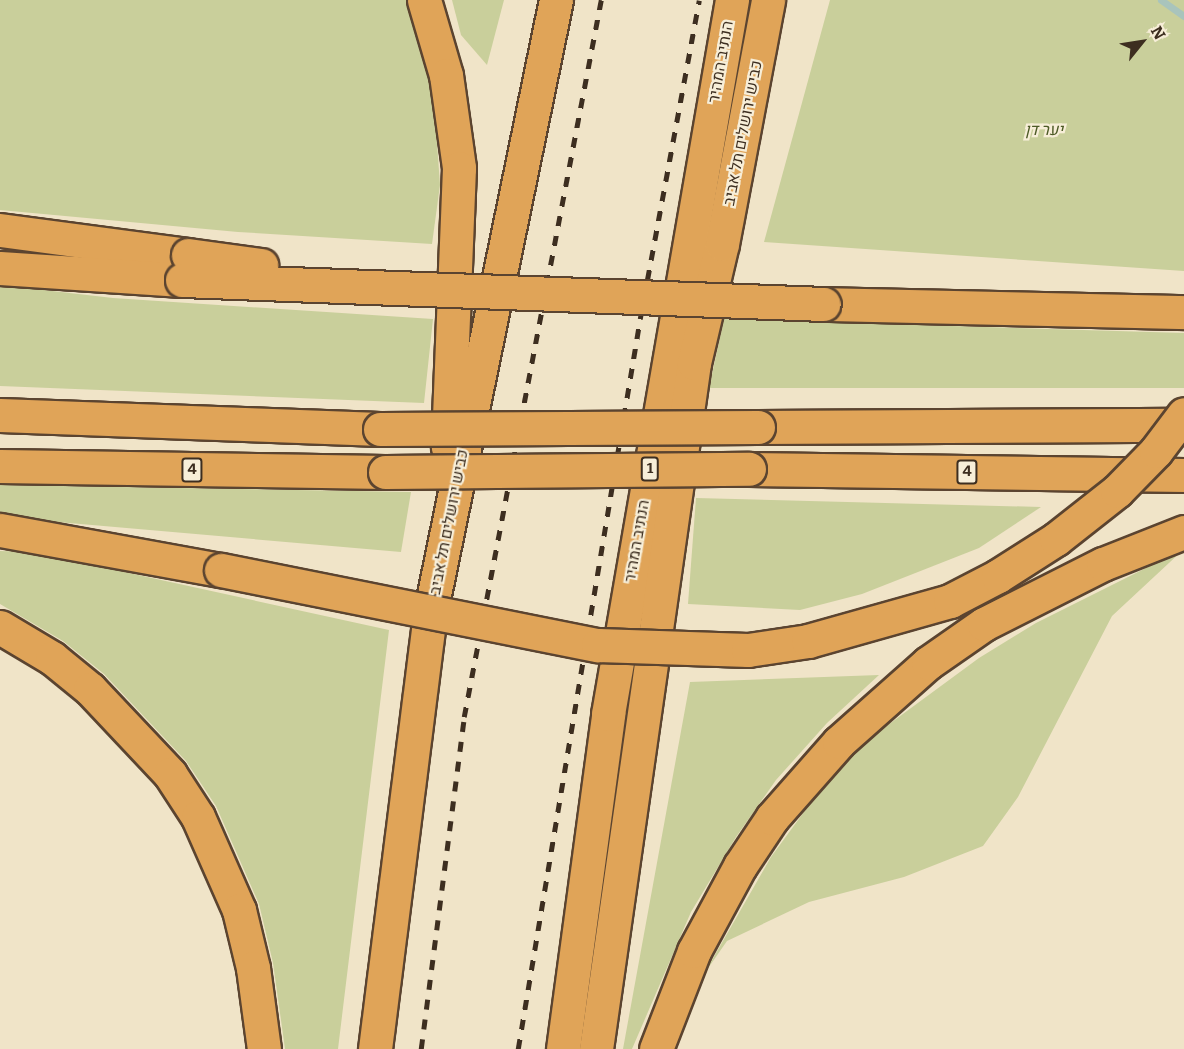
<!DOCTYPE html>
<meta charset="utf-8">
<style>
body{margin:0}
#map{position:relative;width:1184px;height:1049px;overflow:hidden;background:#f0e4c8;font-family:Bitter,Heebo,serif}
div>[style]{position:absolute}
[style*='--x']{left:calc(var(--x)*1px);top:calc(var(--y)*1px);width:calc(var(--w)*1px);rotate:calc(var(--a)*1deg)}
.green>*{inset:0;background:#c9cf9b}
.stream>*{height:7px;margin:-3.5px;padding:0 3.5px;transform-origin:3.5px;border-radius:3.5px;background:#a9c4bc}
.roads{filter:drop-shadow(2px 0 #5b4430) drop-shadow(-2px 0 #5b4430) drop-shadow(0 2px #5b4430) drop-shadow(0 -2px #5b4430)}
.highway>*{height:33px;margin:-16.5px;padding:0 16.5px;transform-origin:16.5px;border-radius:16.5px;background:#e0a458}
.rail>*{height:4.5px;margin-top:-2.25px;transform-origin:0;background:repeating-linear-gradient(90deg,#3d2e20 0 10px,transparent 0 20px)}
.bridges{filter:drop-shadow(2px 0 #5b4430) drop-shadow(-2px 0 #5b4430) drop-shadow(0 2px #5b4430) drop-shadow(0 -2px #5b4430)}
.highway-bridge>*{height:33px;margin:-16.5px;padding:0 16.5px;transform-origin:16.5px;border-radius:16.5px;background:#e0a458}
span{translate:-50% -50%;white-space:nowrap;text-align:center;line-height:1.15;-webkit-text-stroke:4.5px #f7eed8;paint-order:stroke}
.shield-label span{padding:2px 4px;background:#f7eed8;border:2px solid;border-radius:4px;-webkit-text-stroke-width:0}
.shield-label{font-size:15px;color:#3d2e20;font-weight:700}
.street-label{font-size:16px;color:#3d2e20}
.park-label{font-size:16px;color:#4d5a26;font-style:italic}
.north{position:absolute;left:1112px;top:12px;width:60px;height:60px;-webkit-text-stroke:4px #f7eed8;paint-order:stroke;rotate:60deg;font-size:16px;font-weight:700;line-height:24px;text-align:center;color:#3d2e20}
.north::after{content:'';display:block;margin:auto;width:21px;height:27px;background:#3d2e20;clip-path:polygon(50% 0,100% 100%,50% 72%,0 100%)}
</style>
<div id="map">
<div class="green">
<div style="clip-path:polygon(0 0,407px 0,425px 47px,434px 101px,440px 185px,432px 244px,238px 232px,0 210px)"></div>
<div style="clip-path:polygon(452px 0,504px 0,487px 65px,461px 35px)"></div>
<div style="clip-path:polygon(830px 0,1184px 0,1184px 271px,764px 242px)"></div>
<div style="clip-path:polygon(0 285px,113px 298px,433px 319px,424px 403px,0 386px)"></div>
<div style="clip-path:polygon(724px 319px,1184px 333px,1184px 388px,709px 388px)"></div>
<div style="clip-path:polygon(0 485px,411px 492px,401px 552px,0 517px)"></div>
<div style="clip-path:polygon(696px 498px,1041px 507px,979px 548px,862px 594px,800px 610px,688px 604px)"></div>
<div style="clip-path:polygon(1184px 549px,1112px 616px,1018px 797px,983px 846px,904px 877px,809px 902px,727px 941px,704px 974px,771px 857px,812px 801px,858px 747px,979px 658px,1036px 623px)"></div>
<div style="clip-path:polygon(0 551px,33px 552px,389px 630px,338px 1049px,285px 1049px,273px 963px,259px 904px,216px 806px,186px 761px,104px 674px,63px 641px,0 604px)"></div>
<div style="clip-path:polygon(879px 675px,827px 723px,776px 780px,736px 837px,691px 912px,632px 1049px,623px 1049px,690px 682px)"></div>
</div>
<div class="stream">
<div style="--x:1161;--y:0;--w:28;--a:35"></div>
</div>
<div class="roads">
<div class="highway">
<div style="--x:424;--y:0;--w:78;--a:73.7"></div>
<div style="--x:446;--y:75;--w:94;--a:82"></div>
<div style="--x:459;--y:168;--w:279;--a:92.3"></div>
<div style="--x:0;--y:230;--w:190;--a:7.6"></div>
<div style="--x:0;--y:268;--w:182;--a:3.8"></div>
<div style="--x:824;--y:304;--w:360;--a:1.3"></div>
<div style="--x:0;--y:415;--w:380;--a:2.1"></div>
<div style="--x:758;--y:427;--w:426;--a:-0.3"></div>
<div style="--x:0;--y:466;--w:385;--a:0.9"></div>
<div style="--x:749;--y:469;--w:435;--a:0.8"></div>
<div style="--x:0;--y:530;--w:225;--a:10.3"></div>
<div style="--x:0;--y:627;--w:61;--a:30.8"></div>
<div style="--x:52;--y:658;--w:49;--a:39.2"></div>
<div style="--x:90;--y:689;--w:117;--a:46.7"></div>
<div style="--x:170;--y:774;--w:51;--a:56.9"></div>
<div style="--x:198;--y:817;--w:102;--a:66.2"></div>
<div style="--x:239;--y:910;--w:60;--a:76.4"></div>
<div style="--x:253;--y:968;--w:82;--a:82.3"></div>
<div style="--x:375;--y:1049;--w:433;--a:-82.8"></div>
<div style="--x:429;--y:619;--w:632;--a:-78.41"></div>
<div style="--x:563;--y:1049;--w:338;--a:-82.3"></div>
<div style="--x:608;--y:714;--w:725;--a:-80.15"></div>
<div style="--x:596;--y:1049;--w:693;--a:-81.87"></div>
<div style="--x:694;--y:363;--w:122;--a:-76.8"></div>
<div style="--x:722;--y:244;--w:248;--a:-79.3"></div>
<div style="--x:656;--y:1049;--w:105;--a:-68.8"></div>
<div style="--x:694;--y:951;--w:97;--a:-61.6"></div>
<div style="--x:740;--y:866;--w:58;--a:-56.3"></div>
<div style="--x:772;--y:818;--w:101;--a:-48.6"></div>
<div style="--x:839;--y:742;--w:119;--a:-41.6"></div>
<div style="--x:928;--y:663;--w:68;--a:-34.9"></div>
<div style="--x:984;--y:624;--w:133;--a:-26.8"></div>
<div style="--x:1103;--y:564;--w:87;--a:-21.6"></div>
</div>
</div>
<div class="rail">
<div style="--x:421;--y:1049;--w:335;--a:-82.6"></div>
<div style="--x:464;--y:717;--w:730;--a:-79.18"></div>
<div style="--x:518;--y:1049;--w:740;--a:-80.51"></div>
<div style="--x:640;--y:319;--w:324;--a:-79.5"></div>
</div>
<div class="bridges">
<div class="highway-bridge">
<div style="--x:188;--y:255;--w:74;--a:7.8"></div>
<div style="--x:182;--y:280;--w:642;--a:2.14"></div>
<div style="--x:380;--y:429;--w:378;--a:-0.3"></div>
<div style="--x:385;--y:472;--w:364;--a:-0.5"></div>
<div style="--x:221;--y:570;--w:384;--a:11.3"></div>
<div style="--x:598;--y:645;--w:150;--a:1.9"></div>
<div style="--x:748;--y:650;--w:61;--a:-8.5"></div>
<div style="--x:808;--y:641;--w:148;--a:-15.7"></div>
<div style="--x:950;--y:601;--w:54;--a:-27.5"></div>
<div style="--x:998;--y:576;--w:69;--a:-32.5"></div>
<div style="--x:1056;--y:539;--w:78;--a:-38.2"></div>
<div style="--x:1117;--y:491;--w:56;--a:-45.7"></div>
<div style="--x:1156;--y:451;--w:46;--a:-52.9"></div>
</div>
</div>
<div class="shield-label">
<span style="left:650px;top:469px">1</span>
<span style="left:192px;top:470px">4</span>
<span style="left:967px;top:472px">4</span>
</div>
<div class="street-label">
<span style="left:721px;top:62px;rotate:-80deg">הנתיב המהיר</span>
<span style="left:743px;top:133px;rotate:-79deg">כביש ירושלים תל אביב</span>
<span style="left:449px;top:522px;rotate:-79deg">כביש ירושלים תל אביב</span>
<span style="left:637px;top:541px;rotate:-80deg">הנתיב המהיר</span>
</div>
<div class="park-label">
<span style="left:1044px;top:130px">יער דן</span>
</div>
<div class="north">N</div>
</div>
